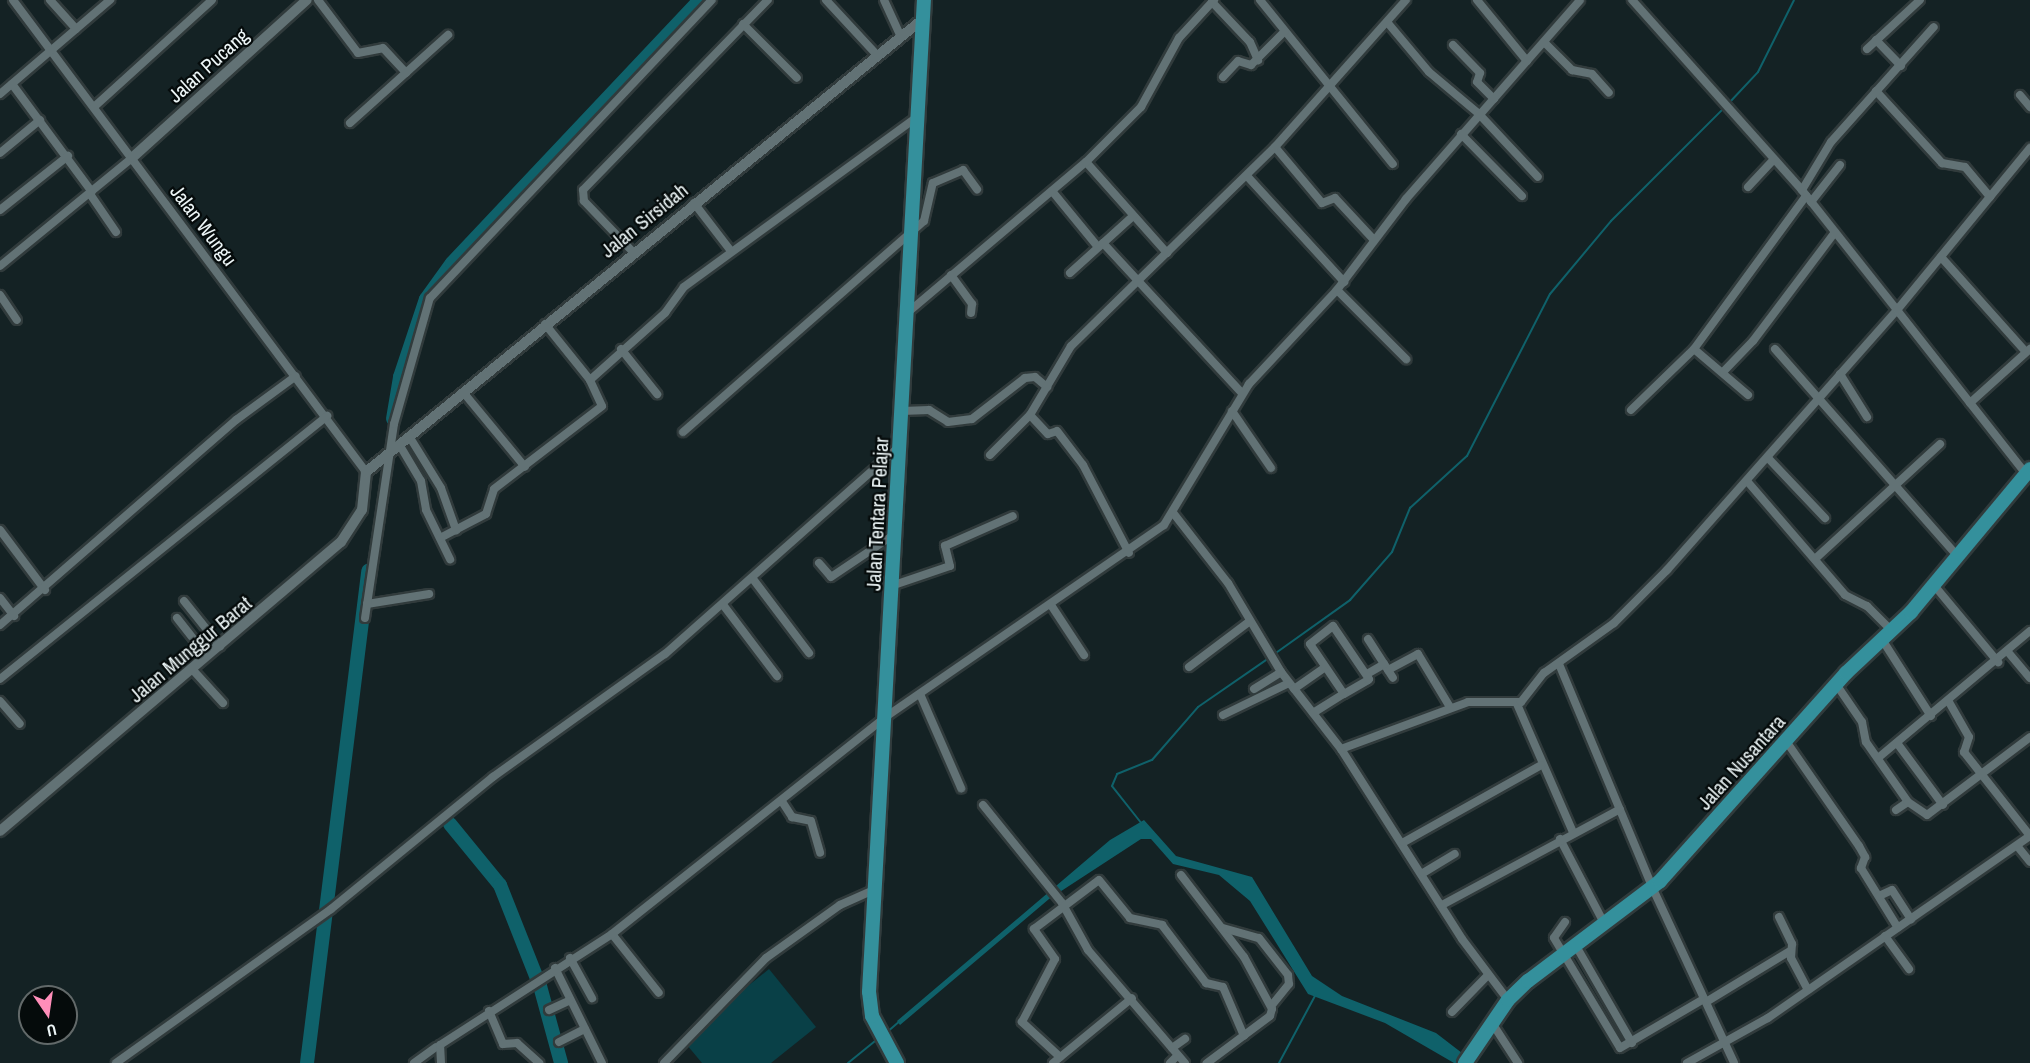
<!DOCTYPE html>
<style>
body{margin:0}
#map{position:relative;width:2030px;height:1063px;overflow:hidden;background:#142224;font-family:"Archivo Narrow",sans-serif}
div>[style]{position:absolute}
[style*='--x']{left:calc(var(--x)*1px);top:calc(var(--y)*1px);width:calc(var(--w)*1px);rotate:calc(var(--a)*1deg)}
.green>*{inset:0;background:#094047}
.water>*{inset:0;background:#0f616a}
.stream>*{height:2px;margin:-1px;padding:0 1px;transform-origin:1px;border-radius:1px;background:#0f616a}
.river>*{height:14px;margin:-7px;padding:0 7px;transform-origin:7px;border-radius:7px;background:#0f616a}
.roads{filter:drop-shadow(2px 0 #313b3c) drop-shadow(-2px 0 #313b3c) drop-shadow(0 2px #313b3c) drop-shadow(0 -2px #313b3c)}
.minor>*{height:8px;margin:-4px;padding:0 4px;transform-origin:4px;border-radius:4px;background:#627275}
.tertiary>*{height:10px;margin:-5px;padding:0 5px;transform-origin:5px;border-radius:5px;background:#627275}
.trunk>*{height:14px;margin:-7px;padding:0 7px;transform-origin:7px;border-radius:7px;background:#34909c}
span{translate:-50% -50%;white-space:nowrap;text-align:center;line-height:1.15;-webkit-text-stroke:4.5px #050b0b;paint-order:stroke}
.street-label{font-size:20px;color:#edf6f7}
.north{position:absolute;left:18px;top:985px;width:60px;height:60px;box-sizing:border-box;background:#050b0b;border:2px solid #626969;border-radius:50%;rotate:167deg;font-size:16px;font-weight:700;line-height:24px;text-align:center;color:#edf6f7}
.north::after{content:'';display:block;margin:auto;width:21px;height:27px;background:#ff8eb9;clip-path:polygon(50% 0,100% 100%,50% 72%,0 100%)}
</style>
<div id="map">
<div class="green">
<div style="clip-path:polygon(769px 969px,816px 1027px,771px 1063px,702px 1063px,682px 1039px)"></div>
</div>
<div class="water">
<div style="clip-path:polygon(1144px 820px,1176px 856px,1252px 877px,1312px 976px,1342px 996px,1436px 1033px,1475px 1063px,1454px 1063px,1385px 1023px,1308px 994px,1250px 901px,1219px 875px,1173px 864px,1151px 839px,1141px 839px,1049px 899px,900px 1025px,897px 1021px,1110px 840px)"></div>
</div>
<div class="stream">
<div style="--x:1729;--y:103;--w:42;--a:-46.9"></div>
<div style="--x:1758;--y:72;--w:80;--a:-63.4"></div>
<div style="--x:1273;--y:655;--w:95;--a:-35.5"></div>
<div style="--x:1350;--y:600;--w:64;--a:-48.8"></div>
<div style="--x:1392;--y:552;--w:48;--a:-67.8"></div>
<div style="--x:1410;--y:508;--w:77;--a:-42.4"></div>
<div style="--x:1467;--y:456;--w:182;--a:-62.9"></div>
<div style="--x:1550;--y:294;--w:95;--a:-50.1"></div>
<div style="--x:1611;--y:221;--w:161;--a:-45"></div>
<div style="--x:1142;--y:824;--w:48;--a:-128.3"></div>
<div style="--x:1112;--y:786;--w:13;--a:-67"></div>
<div style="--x:1117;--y:774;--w:38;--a:-22"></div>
<div style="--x:1152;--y:760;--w:70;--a:-49"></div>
<div style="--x:1198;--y:707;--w:86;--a:-34.6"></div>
<div style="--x:886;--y:1033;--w:18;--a:-41"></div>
<div style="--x:848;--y:1063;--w:40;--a:-39"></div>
<div style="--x:1279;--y:1063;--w:78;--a:-61.8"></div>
</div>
<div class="river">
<div style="--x:393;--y:419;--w:43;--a:-80.5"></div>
<div style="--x:400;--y:377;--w:82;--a:-71.6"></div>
<div style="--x:426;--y:299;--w:44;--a:-54.2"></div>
<div style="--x:452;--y:263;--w:361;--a:-46.7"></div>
<div style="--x:450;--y:824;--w:79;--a:50.7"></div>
<div style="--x:500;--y:885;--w:109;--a:68.4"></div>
<div style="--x:540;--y:986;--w:80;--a:74.7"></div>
<div style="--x:307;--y:1063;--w:496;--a:-82.9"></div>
</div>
<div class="roads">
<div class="minor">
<div style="--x:13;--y:0;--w:589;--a:53.21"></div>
<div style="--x:50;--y:0;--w:39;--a:48"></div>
<div style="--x:318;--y:0;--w:66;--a:53"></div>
<div style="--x:358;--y:53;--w:25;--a:-11"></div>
<div style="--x:383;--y:48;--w:34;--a:47"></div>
<div style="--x:826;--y:0;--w:75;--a:47.2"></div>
<div style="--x:884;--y:0;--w:41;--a:65.3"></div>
<div style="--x:1260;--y:0;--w:211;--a:51"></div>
<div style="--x:1477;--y:0;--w:79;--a:50.7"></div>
<div style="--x:1212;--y:2;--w:55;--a:46.5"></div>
<div style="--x:1250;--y:42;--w:20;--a:66"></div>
<div style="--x:1387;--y:22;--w:65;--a:50"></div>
<div style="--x:1429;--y:72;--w:65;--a:40"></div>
<div style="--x:1479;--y:114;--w:86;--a:46.9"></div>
<div style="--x:743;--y:24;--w:76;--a:45"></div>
<div style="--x:1876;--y:40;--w:36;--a:46"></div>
<div style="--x:1544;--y:42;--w:40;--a:45"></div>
<div style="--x:1572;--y:70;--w:20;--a:11"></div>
<div style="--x:1592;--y:74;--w:25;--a:48"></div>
<div style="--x:1453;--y:45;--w:39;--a:46"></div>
<div style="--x:1480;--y:73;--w:9;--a:108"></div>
<div style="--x:1477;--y:82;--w:24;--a:45"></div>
<div style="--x:1867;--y:49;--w:72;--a:-42.8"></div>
<div style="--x:1223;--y:77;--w:22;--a:-47"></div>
<div style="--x:1238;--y:61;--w:14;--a:17"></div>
<div style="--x:1251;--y:65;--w:47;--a:-45"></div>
<div style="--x:12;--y:84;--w:134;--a:53.5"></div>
<div style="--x:1876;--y:91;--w:98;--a:47.5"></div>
<div style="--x:1942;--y:163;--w:23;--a:10"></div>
<div style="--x:1965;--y:167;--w:39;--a:50"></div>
<div style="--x:0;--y:94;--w:145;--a:-40.5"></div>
<div style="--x:2020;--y:95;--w:16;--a:50"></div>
<div style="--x:94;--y:107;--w:159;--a:-42.2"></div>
<div style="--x:350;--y:123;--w:132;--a:-41.9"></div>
<div style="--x:1461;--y:134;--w:87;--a:45.5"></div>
<div style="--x:1275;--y:147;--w:73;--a:50"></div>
<div style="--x:1322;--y:203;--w:14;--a:-21"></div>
<div style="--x:1335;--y:198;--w:57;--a:47.1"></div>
<div style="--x:0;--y:153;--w:52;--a:-39.5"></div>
<div style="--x:1086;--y:162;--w:122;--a:48.3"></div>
<div style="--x:1247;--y:176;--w:144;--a:47.5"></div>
<div style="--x:1748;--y:187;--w:38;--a:-47"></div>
<div style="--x:1802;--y:190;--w:56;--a:-58.9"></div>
<div style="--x:1831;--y:142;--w:154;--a:-48.2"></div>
<div style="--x:1052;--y:191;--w:72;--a:50.6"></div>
<div style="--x:90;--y:194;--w:46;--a:55.6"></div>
<div style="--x:1811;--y:202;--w:47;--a:-51.9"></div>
<div style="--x:694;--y:203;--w:61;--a:52.4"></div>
<div style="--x:0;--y:210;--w:87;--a:-38.5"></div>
<div style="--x:1103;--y:243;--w:205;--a:47.2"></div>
<div style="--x:633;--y:252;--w:71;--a:-133.9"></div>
<div style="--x:584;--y:201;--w:11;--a:-95"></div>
<div style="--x:583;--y:190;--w:265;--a:-45.8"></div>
<div style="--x:1941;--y:257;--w:127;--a:48.2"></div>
<div style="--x:0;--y:266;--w:172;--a:-39.3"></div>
<div style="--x:1070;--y:273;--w:85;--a:-42.1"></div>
<div style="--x:951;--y:275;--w:36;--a:54"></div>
<div style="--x:972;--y:304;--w:9;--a:96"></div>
<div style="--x:1337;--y:290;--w:98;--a:45"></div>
<div style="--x:0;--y:295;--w:30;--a:56"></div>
<div style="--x:906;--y:314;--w:236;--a:-40.2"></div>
<div style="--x:1086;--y:162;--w:78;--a:-45"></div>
<div style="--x:1141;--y:107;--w:79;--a:-61.2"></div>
<div style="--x:1179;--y:38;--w:52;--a:-47.4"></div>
<div style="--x:545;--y:324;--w:72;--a:51.2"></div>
<div style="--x:621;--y:349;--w:58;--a:51.3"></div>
<div style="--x:1694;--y:349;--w:71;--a:40.4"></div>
<div style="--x:1775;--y:349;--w:273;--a:48.6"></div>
<div style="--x:1724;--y:371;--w:42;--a:-46"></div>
<div style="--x:1753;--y:341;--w:136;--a:-53"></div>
<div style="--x:1840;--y:374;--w:51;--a:57.9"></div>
<div style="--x:463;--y:392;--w:97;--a:50.4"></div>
<div style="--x:1970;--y:403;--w:81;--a:-42"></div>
<div style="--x:1631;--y:410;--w:88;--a:-44.1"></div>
<div style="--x:1694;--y:349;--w:190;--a:-53.8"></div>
<div style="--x:902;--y:411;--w:27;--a:-2"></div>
<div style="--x:929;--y:410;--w:22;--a:32"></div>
<div style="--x:948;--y:422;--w:24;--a:-7"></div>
<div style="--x:972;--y:419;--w:67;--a:-37.7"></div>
<div style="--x:1025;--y:378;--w:10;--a:-6"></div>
<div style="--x:1035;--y:377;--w:16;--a:40"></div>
<div style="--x:1232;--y:411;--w:69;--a:55.6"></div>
<div style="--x:1030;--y:415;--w:26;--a:47"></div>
<div style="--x:1048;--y:434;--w:9;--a:-18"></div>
<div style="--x:1057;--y:431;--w:43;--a:52.6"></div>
<div style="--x:1083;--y:465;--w:99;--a:62.4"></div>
<div style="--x:683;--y:432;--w:320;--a:-41.2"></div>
<div style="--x:924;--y:221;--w:39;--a:-77"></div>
<div style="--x:933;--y:183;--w:33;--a:-23"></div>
<div style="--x:963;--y:170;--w:24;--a:54"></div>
<div style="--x:409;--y:436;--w:61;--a:58.4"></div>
<div style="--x:441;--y:488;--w:45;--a:70.3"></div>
<div style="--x:399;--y:444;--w:43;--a:59.3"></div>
<div style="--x:421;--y:481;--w:29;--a:80"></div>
<div style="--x:426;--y:510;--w:55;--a:63.9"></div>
<div style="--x:990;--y:455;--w:57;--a:-45"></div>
<div style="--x:1030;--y:415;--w:80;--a:-59.3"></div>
<div style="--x:1071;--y:346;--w:285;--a:-44.3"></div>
<div style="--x:1275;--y:147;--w:197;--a:-48.3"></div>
<div style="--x:1768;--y:458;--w:83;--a:46.5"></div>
<div style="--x:2026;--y:474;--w:209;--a:-128.2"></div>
<div style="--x:1897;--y:310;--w:210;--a:-50.6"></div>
<div style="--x:1747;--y:481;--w:150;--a:49.3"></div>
<div style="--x:1845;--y:595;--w:25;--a:27"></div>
<div style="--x:1867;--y:606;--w:35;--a:45"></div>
<div style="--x:1174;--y:514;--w:88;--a:52"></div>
<div style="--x:1228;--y:583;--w:104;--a:59.2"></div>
<div style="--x:1281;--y:672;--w:98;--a:52.1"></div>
<div style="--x:1341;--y:749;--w:225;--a:57.5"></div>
<div style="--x:1462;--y:939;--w:76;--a:53"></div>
<div style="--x:0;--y:530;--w:75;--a:53.1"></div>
<div style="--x:440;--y:538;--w:52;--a:-27.6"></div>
<div style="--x:486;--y:514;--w:26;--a:-72"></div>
<div style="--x:494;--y:489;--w:136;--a:-37.5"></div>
<div style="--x:602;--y:406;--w:29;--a:-115"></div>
<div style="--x:590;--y:380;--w:101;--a:-41.8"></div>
<div style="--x:665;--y:313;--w:32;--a:-54"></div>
<div style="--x:684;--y:287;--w:287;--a:-36.1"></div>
<div style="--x:1815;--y:559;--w:170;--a:-42.6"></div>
<div style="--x:819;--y:563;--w:18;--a:49"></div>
<div style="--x:831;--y:577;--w:77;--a:-33.9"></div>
<div style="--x:753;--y:579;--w:93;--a:52.9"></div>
<div style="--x:1933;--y:584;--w:102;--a:50.2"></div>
<div style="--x:894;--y:585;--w:59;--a:-18.7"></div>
<div style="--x:950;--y:566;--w:21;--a:-104"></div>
<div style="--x:945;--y:546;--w:74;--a:-23.8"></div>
<div style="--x:0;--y:598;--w:23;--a:52"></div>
<div style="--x:184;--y:601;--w:58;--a:51.3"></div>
<div style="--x:367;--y:604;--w:63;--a:-9.2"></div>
<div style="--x:1051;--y:605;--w:60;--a:56.6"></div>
<div style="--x:724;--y:606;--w:88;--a:52.9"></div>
<div style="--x:177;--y:618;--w:48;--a:51.7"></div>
<div style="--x:365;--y:618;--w:196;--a:-81.5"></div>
<div style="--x:394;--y:424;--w:131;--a:-74.1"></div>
<div style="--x:430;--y:298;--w:410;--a:-46.6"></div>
<div style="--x:0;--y:625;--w:313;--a:-41"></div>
<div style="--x:236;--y:420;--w:74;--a:-36.3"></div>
<div style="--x:1368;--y:639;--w:46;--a:57.3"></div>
<div style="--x:1883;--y:641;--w:89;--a:57.4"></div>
<div style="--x:2008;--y:652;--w:34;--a:50"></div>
<div style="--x:1559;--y:664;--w:244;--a:67.3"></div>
<div style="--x:1653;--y:889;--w:192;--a:65"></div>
<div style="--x:1189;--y:667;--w:76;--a:-37"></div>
<div style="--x:192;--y:669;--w:46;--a:47.6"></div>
<div style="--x:1388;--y:670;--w:34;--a:-28"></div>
<div style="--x:1418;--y:654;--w:62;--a:58.9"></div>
<div style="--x:1367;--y:674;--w:20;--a:-30"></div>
<div style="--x:0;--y:679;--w:420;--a:-38.8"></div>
<div style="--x:1836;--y:684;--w:46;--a:55.6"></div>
<div style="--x:1862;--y:722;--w:20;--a:79"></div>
<div style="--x:1866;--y:742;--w:73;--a:55"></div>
<div style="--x:1254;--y:689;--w:32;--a:-32"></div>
<div style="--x:1294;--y:689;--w:38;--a:-35"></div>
<div style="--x:920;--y:694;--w:103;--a:66.4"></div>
<div style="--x:0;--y:701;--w:30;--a:49"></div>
<div style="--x:1949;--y:702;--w:40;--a:60.3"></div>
<div style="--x:1969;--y:737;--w:16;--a:108"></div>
<div style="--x:1964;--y:752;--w:107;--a:51.8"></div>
<div style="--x:1517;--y:704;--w:140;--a:66.4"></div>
<div style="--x:1313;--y:713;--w:36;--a:-32"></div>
<div style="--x:1344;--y:694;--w:28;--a:-30"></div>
<div style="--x:1368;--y:680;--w:1;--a:-45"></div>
<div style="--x:1369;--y:679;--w:64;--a:-124.2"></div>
<div style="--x:1333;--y:626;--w:29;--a:142"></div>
<div style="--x:1310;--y:644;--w:60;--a:55.8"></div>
<div style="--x:1223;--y:715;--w:73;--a:-25.9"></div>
<div style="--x:1786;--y:741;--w:128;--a:55.2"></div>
<div style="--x:1859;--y:846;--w:13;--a:61"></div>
<div style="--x:1865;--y:857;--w:12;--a:110"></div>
<div style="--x:1861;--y:868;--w:70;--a:58.3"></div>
<div style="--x:1897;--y:743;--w:77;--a:53.4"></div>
<div style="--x:1341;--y:749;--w:135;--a:-20.3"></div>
<div style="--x:1468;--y:702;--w:53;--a:0"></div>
<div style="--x:1521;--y:702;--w:37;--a:-52"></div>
<div style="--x:1544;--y:673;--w:86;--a:-35.5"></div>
<div style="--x:1614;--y:623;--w:75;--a:-45"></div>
<div style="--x:1667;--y:570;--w:347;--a:-48.5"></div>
<div style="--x:1897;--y:310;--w:153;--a:-128.4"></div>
<div style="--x:1802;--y:190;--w:255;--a:-131.8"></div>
<div style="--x:1878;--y:758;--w:198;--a:-39.9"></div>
<div style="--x:783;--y:803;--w:17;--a:57"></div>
<div style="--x:792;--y:817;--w:19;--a:12"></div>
<div style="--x:811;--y:821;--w:33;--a:74"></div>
<div style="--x:983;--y:805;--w:126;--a:51.1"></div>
<div style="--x:1062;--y:903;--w:54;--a:61"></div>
<div style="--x:1088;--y:950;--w:149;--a:49.4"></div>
<div style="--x:1896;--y:810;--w:14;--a:-34"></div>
<div style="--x:1908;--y:802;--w:23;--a:34"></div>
<div style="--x:1927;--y:815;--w:129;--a:-37.1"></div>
<div style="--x:1560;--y:839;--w:97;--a:62.4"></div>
<div style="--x:1404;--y:842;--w:157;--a:-29.3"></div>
<div style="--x:2018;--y:847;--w:19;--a:51"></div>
<div style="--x:1423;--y:873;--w:37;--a:-31"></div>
<div style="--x:1181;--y:875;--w:103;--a:52.5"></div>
<div style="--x:1244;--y:957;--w:59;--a:61.7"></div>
<div style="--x:1272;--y:1009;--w:7;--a:106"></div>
<div style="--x:1270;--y:1016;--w:79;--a:143.3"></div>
<div style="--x:1879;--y:896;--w:14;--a:-25"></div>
<div style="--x:1892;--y:890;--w:35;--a:57"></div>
<div style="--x:1442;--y:905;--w:202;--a:-28.3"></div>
<div style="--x:1779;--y:917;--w:30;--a:64"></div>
<div style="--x:1792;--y:944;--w:14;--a:94"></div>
<div style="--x:1791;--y:958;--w:36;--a:62"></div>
<div style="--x:1565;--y:922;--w:19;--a:125"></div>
<div style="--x:1554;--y:938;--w:128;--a:59"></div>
<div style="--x:1620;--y:1048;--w:97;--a:-30.3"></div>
<div style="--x:1223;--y:928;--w:37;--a:16"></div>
<div style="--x:1259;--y:938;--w:47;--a:51.9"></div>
<div style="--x:1288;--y:975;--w:9;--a:84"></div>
<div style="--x:1289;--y:984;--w:28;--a:129"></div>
<div style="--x:612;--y:934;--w:75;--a:51.5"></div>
<div style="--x:1885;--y:936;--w:41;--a:54"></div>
<div style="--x:1576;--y:946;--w:112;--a:60"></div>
<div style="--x:570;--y:958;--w:46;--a:61.2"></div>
<div style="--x:555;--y:968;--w:106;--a:63.7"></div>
<div style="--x:1706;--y:1002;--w:98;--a:-31.3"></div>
<div style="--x:549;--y:1010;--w:23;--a:-25"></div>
<div style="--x:489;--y:1011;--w:36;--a:67"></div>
<div style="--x:503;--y:1044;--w:14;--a:-4"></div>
<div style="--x:517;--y:1043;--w:30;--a:42"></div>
<div style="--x:1452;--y:1012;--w:52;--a:-45.8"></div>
<div style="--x:1492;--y:1023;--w:48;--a:57"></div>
<div style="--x:559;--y:1042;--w:29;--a:-27"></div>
<div style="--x:1172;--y:1048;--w:16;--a:-35"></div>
<div style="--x:1060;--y:1057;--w:52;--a:-137.4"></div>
<div style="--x:1022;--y:1022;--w:71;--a:-62.4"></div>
<div style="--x:1055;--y:959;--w:37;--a:-125"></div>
<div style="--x:1034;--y:929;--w:81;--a:-37"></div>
<div style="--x:1099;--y:880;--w:49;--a:50.8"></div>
<div style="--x:1130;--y:918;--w:33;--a:12"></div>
<div style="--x:1162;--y:925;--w:73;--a:52.8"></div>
<div style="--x:1206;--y:983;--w:17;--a:13"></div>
<div style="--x:1223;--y:987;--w:53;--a:66.8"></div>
<div style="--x:116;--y:1063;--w:264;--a:-35.6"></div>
<div style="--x:331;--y:909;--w:209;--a:-39.2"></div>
<div style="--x:493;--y:777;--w:211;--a:-35.6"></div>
<div style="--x:665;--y:654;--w:312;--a:-41.5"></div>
<div style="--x:414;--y:1063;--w:27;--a:-36"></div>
<div style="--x:441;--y:1063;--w:18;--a:-93"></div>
<div style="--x:440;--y:1045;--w:205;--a:-32.8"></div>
<div style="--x:612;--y:934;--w:351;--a:-38.4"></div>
<div style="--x:887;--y:716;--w:336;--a:-34.6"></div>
<div style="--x:1164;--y:525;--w:165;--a:-58.9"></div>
<div style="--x:1249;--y:384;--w:129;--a:-46.9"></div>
<div style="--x:1337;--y:290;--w:114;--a:-52.8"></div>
<div style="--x:1406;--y:199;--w:264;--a:-48.8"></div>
<div style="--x:664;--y:1063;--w:146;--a:-45.8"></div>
<div style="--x:766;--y:958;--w:91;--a:-35.6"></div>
<div style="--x:840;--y:905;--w:39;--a:-24"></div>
<div style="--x:1053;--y:1063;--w:102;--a:-39.4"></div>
<div style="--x:1170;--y:1063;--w:11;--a:-45"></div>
<div style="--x:1687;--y:1063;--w:93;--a:-29.1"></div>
<div style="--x:1768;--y:1018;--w:319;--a:-34.8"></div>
</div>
<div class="tertiary">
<div style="--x:133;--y:157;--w:234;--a:-42.1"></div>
<div style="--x:0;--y:831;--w:447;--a:-40.3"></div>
<div style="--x:341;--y:542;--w:38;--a:-57"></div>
<div style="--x:362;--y:510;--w:38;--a:-84"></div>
<div style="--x:366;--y:472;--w:718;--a:-39.12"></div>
</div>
<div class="trunk">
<div style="--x:897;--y:1063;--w:53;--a:-118"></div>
<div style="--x:872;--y:1016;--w:24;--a:-97"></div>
<div style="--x:869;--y:992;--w:994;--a:-86.83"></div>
<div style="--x:1465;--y:1063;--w:76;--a:-55.7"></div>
<div style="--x:1508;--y:1000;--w:28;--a:-44"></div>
<div style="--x:1528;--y:981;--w:166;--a:-37.1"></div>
<div style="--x:1660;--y:881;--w:279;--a:-48.2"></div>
<div style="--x:1846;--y:673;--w:89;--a:-43.2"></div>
<div style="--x:1911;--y:612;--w:186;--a:-50.2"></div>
</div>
</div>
<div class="street-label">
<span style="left:208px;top:65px;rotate:-42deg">Jalan Pucang</span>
<span style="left:644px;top:220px;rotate:-39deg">Jalan Sirsidah</span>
<span style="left:204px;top:225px;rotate:53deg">Jalan Wungu</span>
<span style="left:877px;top:514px;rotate:-87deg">Jalan Tentara Pelajar</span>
<span style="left:190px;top:649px;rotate:-40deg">Jalan Munggur Barat</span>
<span style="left:1741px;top:762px;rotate:-48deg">Jalan Nusantara</span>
</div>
<div class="north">U</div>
</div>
